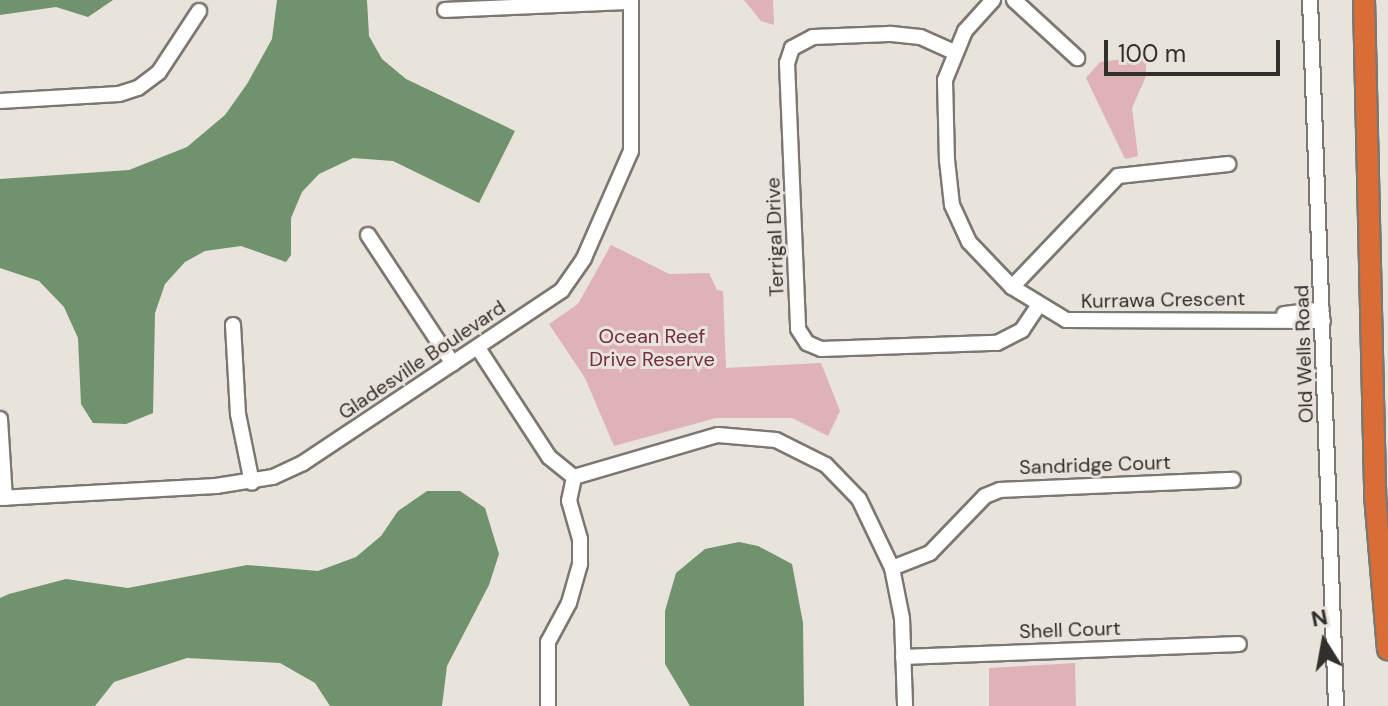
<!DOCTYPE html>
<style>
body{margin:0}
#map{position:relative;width:1388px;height:706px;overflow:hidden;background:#e8e3db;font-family:"DM Sans",sans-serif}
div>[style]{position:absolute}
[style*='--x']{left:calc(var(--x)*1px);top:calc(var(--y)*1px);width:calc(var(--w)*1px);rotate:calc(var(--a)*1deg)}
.green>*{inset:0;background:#dfb2b5}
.water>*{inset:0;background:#70926d}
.roads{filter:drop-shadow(2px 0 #7c7770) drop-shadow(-2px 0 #7c7770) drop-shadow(0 2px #7c7770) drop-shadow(0 -2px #7c7770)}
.minor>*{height:14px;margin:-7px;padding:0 7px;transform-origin:7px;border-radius:7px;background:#fff}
.highway>*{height:20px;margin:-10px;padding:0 10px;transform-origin:10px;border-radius:10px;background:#da6d35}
span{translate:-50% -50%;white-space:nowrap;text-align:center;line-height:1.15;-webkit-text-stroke:6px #e8e3db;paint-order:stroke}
.street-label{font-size:20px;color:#32302d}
.park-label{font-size:20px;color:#732f39}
.north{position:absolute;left:1284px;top:602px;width:80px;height:80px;-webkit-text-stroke:6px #e8e3db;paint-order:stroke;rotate:349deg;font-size:22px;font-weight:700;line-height:32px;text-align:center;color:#32302d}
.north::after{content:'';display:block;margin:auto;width:28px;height:36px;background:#32302d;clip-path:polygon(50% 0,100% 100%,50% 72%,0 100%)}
.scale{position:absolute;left:1104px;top:40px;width:176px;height:36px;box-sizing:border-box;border:4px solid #32302d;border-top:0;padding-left:10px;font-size:24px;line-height:28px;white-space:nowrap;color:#32302d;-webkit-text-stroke:6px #e8e3db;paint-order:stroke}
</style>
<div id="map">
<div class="green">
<div style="clip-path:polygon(744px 0,773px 0,774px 25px,761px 21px)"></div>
<div style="clip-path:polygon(1146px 56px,1146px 76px,1132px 108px,1138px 156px,1125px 159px,1086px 78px,1100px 62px)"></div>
<div style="clip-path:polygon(611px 245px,669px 274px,709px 273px,717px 290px,723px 291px,726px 368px,821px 363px,840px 411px,828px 436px,792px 418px,716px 418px,614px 446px,585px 378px,549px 324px,578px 304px)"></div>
<div style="clip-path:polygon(1075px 663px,1076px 706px,989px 706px,989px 668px)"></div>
</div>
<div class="water">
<div style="clip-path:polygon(0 0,113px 0,88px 17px,56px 7px,0 15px)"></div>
<div style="clip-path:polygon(277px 0,367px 0,369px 36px,382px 59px,406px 79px,515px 131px,479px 203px,393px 161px,353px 158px,319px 174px,302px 192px,291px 218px,291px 255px,286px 262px,241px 246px,205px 251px,185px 262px,165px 284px,155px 313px,153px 413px,126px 424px,93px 423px,81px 404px,78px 338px,64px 307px,39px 281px,0 268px,0 179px,129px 170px,187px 147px,225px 115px,247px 84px,272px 39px)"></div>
<div style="clip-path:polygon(427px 491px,460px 491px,485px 508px,499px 554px,489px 585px,447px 666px,442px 706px,330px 706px,315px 683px,280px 663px,187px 658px,114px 682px,95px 706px,0 706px,0 598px,9px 594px,66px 579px,128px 588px,247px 565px,318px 571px,356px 557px,381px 536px,398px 511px)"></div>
<div style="clip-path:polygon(739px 542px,758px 546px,792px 564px,803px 623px,804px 706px,690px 706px,665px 664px,665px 611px,676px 573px,705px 549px)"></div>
</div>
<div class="roads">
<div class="minor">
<div style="--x:993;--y:0;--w:42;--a:132.1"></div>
<div style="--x:965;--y:31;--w:53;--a:112.2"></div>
<div style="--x:945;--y:80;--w:80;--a:88.6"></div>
<div style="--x:947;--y:160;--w:45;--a:83.7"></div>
<div style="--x:952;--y:205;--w:41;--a:65.3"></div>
<div style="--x:969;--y:242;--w:62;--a:46.3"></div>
<div style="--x:1012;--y:287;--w:63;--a:31.4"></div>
<div style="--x:1066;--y:320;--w:257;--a:0.2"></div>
<div style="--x:1014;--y:0;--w:86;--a:42.6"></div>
<div style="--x:1310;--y:0;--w:706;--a:87.89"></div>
<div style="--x:445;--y:10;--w:186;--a:-2.5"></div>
<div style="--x:954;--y:52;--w:37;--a:-156"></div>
<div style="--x:920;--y:37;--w:31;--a:-174"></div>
<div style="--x:889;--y:34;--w:76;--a:177.7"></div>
<div style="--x:813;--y:37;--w:24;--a:152"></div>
<div style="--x:792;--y:48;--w:16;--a:108"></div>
<div style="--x:787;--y:63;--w:266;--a:87.6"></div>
<div style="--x:798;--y:329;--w:17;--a:57"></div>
<div style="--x:807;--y:343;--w:15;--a:23"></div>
<div style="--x:821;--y:349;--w:176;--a:-2"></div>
<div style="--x:997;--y:343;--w:28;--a:-27"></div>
<div style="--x:1022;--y:330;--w:29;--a:-56"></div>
<div style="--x:0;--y:101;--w:119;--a:-3.4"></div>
<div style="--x:119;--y:94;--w:20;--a:-18"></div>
<div style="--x:138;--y:88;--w:26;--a:-37"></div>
<div style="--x:159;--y:72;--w:73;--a:-56.7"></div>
<div style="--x:368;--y:235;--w:154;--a:56.6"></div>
<div style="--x:1012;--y:287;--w:153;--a:-46.3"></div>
<div style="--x:1118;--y:176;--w:111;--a:-6.2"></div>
<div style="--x:1284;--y:314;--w:38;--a:-7"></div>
<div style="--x:233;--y:325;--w:89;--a:86.8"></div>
<div style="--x:238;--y:414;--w:70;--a:78.5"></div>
<div style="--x:478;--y:348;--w:130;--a:56.9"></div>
<div style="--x:549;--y:457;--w:32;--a:39"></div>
<div style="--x:574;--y:477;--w:150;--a:-16.3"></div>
<div style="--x:718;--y:435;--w:58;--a:4.9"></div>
<div style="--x:776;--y:440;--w:56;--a:26.6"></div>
<div style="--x:826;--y:465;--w:47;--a:45.9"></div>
<div style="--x:859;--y:499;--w:76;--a:64.4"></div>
<div style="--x:892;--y:568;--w:51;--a:78.7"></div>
<div style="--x:902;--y:618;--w:88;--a:88"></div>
<div style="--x:0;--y:419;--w:79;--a:86.4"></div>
<div style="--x:0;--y:498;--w:216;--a:-3.2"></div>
<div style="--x:216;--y:486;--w:58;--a:-9"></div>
<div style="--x:273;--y:477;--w:33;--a:-25"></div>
<div style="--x:303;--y:463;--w:311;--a:-33.7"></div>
<div style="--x:562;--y:290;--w:39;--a:-55"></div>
<div style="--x:584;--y:258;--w:117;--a:-66.3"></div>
<div style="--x:631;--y:151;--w:151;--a:-90"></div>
<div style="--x:892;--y:568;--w:41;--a:-21.5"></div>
<div style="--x:930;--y:553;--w:79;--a:-46"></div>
<div style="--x:985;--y:496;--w:16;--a:-22"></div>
<div style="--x:1000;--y:490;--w:233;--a:-2.5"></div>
<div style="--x:903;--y:657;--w:336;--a:-2.2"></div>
<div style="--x:548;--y:706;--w:64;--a:-90"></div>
<div style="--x:548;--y:642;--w:44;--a:-61.7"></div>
<div style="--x:569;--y:603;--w:41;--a:-74.2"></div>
<div style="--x:580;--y:564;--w:25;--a:-90"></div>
<div style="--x:580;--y:539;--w:40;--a:-106"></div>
<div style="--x:569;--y:501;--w:25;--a:-78"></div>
</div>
<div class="highway">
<div style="--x:1364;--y:0;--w:495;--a:88.7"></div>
<div style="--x:1375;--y:495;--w:155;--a:85.2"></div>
</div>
</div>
<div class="street-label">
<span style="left:775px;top:237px;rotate:-92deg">Terrigal Drive</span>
<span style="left:1163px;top:300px;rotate:-1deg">Kurrawa Crescent</span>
<span style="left:1304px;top:354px;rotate:-92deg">Old Wells Road</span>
<span style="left:422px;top:360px;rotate:-34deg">Gladesville Boulevard</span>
<span style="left:1095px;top:465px;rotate:-2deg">Sandridge Court</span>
<span style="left:1070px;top:630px;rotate:-2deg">Shell Court</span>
</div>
<div class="park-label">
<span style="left:652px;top:348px">Ocean Reef<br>Drive Reserve</span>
</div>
<div class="north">N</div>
<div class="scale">100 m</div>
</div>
